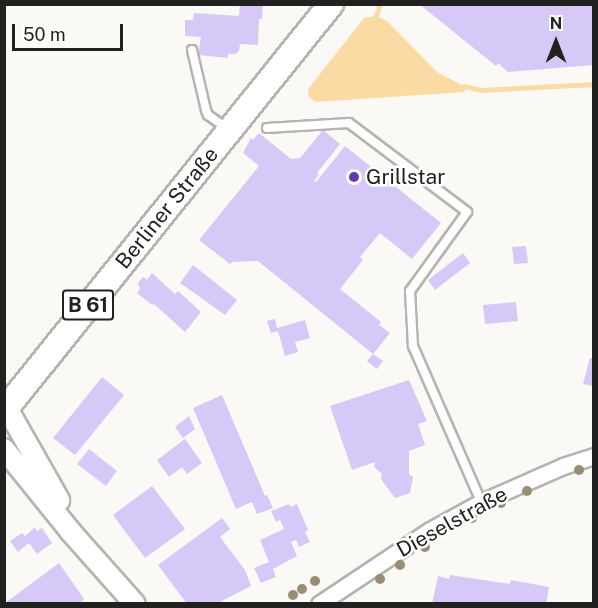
<!DOCTYPE html>
<meta charset="utf-8">
<style>
body{margin:0}
#map{position:relative;width:598px;height:608px;overflow:hidden;background:#fbf9f5;font-family:"Public Sans",sans-serif}
div>[style]{position:absolute}
[style*='--x']{left:calc(var(--x)*1px);top:calc(var(--y)*1px);width:calc(var(--w)*1px);rotate:calc(var(--a)*1deg)}
.water>*{inset:0;background:#fadba3}
.stream>*{height:4.5px;margin:-2.25px;padding:0 2.25px;transform-origin:2.25px;border-radius:2.25px;background:#fadba3}
.building>*{inset:0;background:#d6c9f7}
.roads{filter:drop-shadow(2px 0 #b6b4b1) drop-shadow(-2px 0 #b6b4b1) drop-shadow(0 2px #b6b4b1) drop-shadow(0 -2px #b6b4b1)}
.service>*{height:8px;margin:-4px;padding:0 4px;transform-origin:4px;border-radius:4px;background:#fff}
.minor>*{height:15px;margin:-7.5px;padding:0 7.5px;transform-origin:7.5px;border-radius:7.5px;background:#fff}
.tertiary>*{height:20px;margin:-10px;padding:0 10px;transform-origin:10px;border-radius:10px;background:#fff}
.primary>*{height:24px;margin:-12px;padding:0 12px;transform-origin:12px;border-radius:12px;background:#fff}
.trees>*{width:10px;height:10px;margin:-5px;border-radius:50%;background:#998d72}
.dots>*{width:16px;height:16px;translate:-50% -50%;box-sizing:border-box;border:3px solid #fff;border-radius:50%}
span{translate:-50% -50%;white-space:nowrap;text-align:center;line-height:1.15;-webkit-text-stroke:5px #fff;paint-order:stroke}
.shield-label span{padding:2px 4px;background:#fff;border:2px solid;border-radius:4px;-webkit-text-stroke-width:0}
.shield-label{font-size:20px;color:#21211f;font-weight:700}
.poi-label{font-size:21px;color:#21211f}
.left{translate:0 -50%;text-align:left}
.street-label{font-size:21px;color:#21211f}
.frame{position:absolute;inset:0;border:6px solid #21211f;pointer-events:none}
.north{position:absolute;left:526px;top:12px;width:60px;height:60px;-webkit-text-stroke:4px #fff;paint-order:stroke;rotate:0deg;font-size:16px;font-weight:700;line-height:24px;text-align:center;color:#21211f}
.north::after{content:'';display:block;margin:auto;width:21px;height:27px;background:#21211f;clip-path:polygon(50% 0,100% 100%,50% 72%,0 100%)}
.scale{position:absolute;left:12px;top:24px;width:111px;height:27px;box-sizing:border-box;border:3px solid #21211f;border-top:0;padding-left:8px;font-size:18px;line-height:21px;white-space:nowrap;color:#21211f;-webkit-text-stroke:4px #fff;paint-order:stroke}
</style>
<div id="map">
<div class="water">
<div style="clip-path:polygon(376px 16px,387px 21px,437px 72px,464px 86px,465px 92px,315px 102px,309px 97px,308px 89px,364px 18px)"></div>
</div>
<div class="stream">
<div style="--x:376;--y:16;--w:13;--a:-72"></div>
<div style="--x:464;--y:86;--w:17;--a:13"></div>
<div style="--x:481;--y:90;--w:113;--a:-3"></div>
</div>
<div class="building">
<div style="clip-path:polygon(240px 4px,263px 4px,262px 19px,259px 19px,258px 45px,240px 44px,239px 51px,235px 54px,228px 54px,228px 58px,198px 55px,201px 37px,185px 36px,185px 20px,193px 20px,194px 13px,239px 16px)"></div>
<div style="clip-path:polygon(419px 4px,594px 4px,594px 65px,508px 72px,498px 63px,496px 66px)"></div>
<div style="clip-path:polygon(323px 130px,340px 144px,317px 173px,319px 174px,314px 181px,316px 182px,345px 146px,441px 223px,412px 259px,380px 233px,360px 257px,363px 260px,340px 289px,381px 322px,379px 325px,390px 333px,373px 354px,258px 261px,232px 262px,230px 264px,199px 240px,259px 166px,243px 153px,251px 138px,253px 140px,259px 133px,291px 159px,300px 158px)"></div>
<div style="clip-path:polygon(526px 246px,528px 263px,514px 264px,512px 247px)"></div>
<div style="clip-path:polygon(463px 253px,470px 263px,435px 290px,428px 280px)"></div>
<div style="clip-path:polygon(193px 265px,237px 300px,225px 315px,180px 283px)"></div>
<div style="clip-path:polygon(152px 273px,175px 294px,178px 291px,201px 312px,185px 332px,154px 304px,152px 305px,137px 293px,140px 289px,138px 283px,143px 277px,147px 280px)"></div>
<div style="clip-path:polygon(516px 302px,518px 321px,485px 324px,483px 305px)"></div>
<div style="clip-path:polygon(275px 319px,277px 328px,305px 320px,310px 338px,295px 342px,298px 352px,285px 356px,278px 331px,271px 333px,267px 321px)"></div>
<div style="clip-path:polygon(373px 354px,383px 361px,377px 369px,367px 361px)"></div>
<div style="clip-path:polygon(590px 358px,594px 358px,594px 386px,583px 384px)"></div>
<div style="clip-path:polygon(102px 377px,124px 395px,75px 455px,53px 438px)"></div>
<div style="clip-path:polygon(409px 380px,427px 421px,418px 424px,425px 445px,409px 451px,409px 474px,413px 477px,410px 493px,395px 498px,381px 479px,382px 474px,374px 467px,375px 462px,352px 470px,330px 406px)"></div>
<div style="clip-path:polygon(222px 395px,265px 496px,267px 495px,273px 508px,257px 514px,252px 502px,236px 509px,193px 408px)"></div>
<div style="clip-path:polygon(189px 416px,195px 429px,183px 438px,175px 427px)"></div>
<div style="clip-path:polygon(185px 439px,202px 463px,187px 474px,182px 467px,169px 477px,157px 460px)"></div>
<div style="clip-path:polygon(89px 449px,117px 471px,106px 486px,77px 464px)"></div>
<div style="clip-path:polygon(152px 486px,185px 529px,145px 558px,113px 515px)"></div>
<div style="clip-path:polygon(289px 504px,291px 507px,297px 504px,308px 530px,305px 532px,310px 542px,299px 547px,296px 540px,291px 542px,297px 556px,273px 569px,276px 577px,261px 583px,254px 568px,269px 562px,260px 540px,284px 529px,280px 520px,276px 522px,271px 511px)"></div>
<div style="clip-path:polygon(222px 518px,230px 529px,220px 537px,245px 570px,251px 586px,216px 604px,187px 604px,158px 565px)"></div>
<div style="clip-path:polygon(35px 527px,37px 531px,42px 528px,52px 543px,37px 554px,29px 543px,18px 552px,10px 541px,22px 533px,25px 536px)"></div>
<div style="clip-path:polygon(59px 563px,84px 599px,79px 604px,4px 604px)"></div>
<div style="clip-path:polygon(450px 575px,510px 584px,511px 580px,549px 587px,546px 604px,432px 604px,438px 576px,449px 579px)"></div>
</div>
<div class="roads">
<div class="service">
<div style="--x:192;--y:50;--w:62;--a:76.9"></div>
<div style="--x:206;--y:110;--w:5;--a:68"></div>
<div style="--x:208;--y:115;--w:24;--a:35"></div>
<div style="--x:267;--y:128;--w:82;--a:-3.5"></div>
<div style="--x:349;--y:123;--w:148;--a:37"></div>
<div style="--x:467;--y:212;--w:97;--a:125.8"></div>
<div style="--x:410;--y:291;--w:55;--a:86.9"></div>
<div style="--x:413;--y:346;--w:170;--a:66.4"></div>
</div>
<div class="minor">
<div style="--x:319;--y:604;--w:133;--a:-33.7"></div>
<div style="--x:430;--y:530;--w:58;--a:-28.8"></div>
<div style="--x:481;--y:502;--w:90;--a:-23.7"></div>
<div style="--x:563;--y:466;--w:33;--a:-18"></div>
</div>
<div class="tertiary">
<div style="--x:4;--y:403;--w:112;--a:60.4"></div>
<div style="--x:4;--y:449;--w:107;--a:51.1"></div>
<div style="--x:71;--y:532;--w:96;--a:48.4"></div>
</div>
<div class="primary">
<div style="--x:4;--y:411;--w:522;--a:-51.22"></div>
</div>
</div>
<div class="trees">
<div style="left:579px;top:470px"></div>
<div style="left:527px;top:491px"></div>
<div style="left:501px;top:503px"></div>
<div style="left:472px;top:518px"></div>
<div style="left:425px;top:547px"></div>
<div style="left:400px;top:565px"></div>
<div style="left:380px;top:579px"></div>
<div style="left:315px;top:581px"></div>
<div style="left:302px;top:589px"></div>
<div style="left:293px;top:595px"></div>
</div>
<div class="dots">
<div style="left:354px;top:177px;background:#6636ad"></div>
</div>
<div class="shield-label">
<span style="left:88px;top:305px">B 61</span>
</div>
<div class="poi-label">
<span class="left" style="left:366px;top:177px">Grillstar</span>
</div>
<div class="street-label">
<span style="left:167px;top:208px;rotate:-51deg">Berliner Straße</span>
<span style="left:452px;top:522px;rotate:-29deg">Dieselstraße</span>
</div>
<div class="frame"></div>
<div class="north">N</div>
<div class="scale">50 m</div>
</div>
